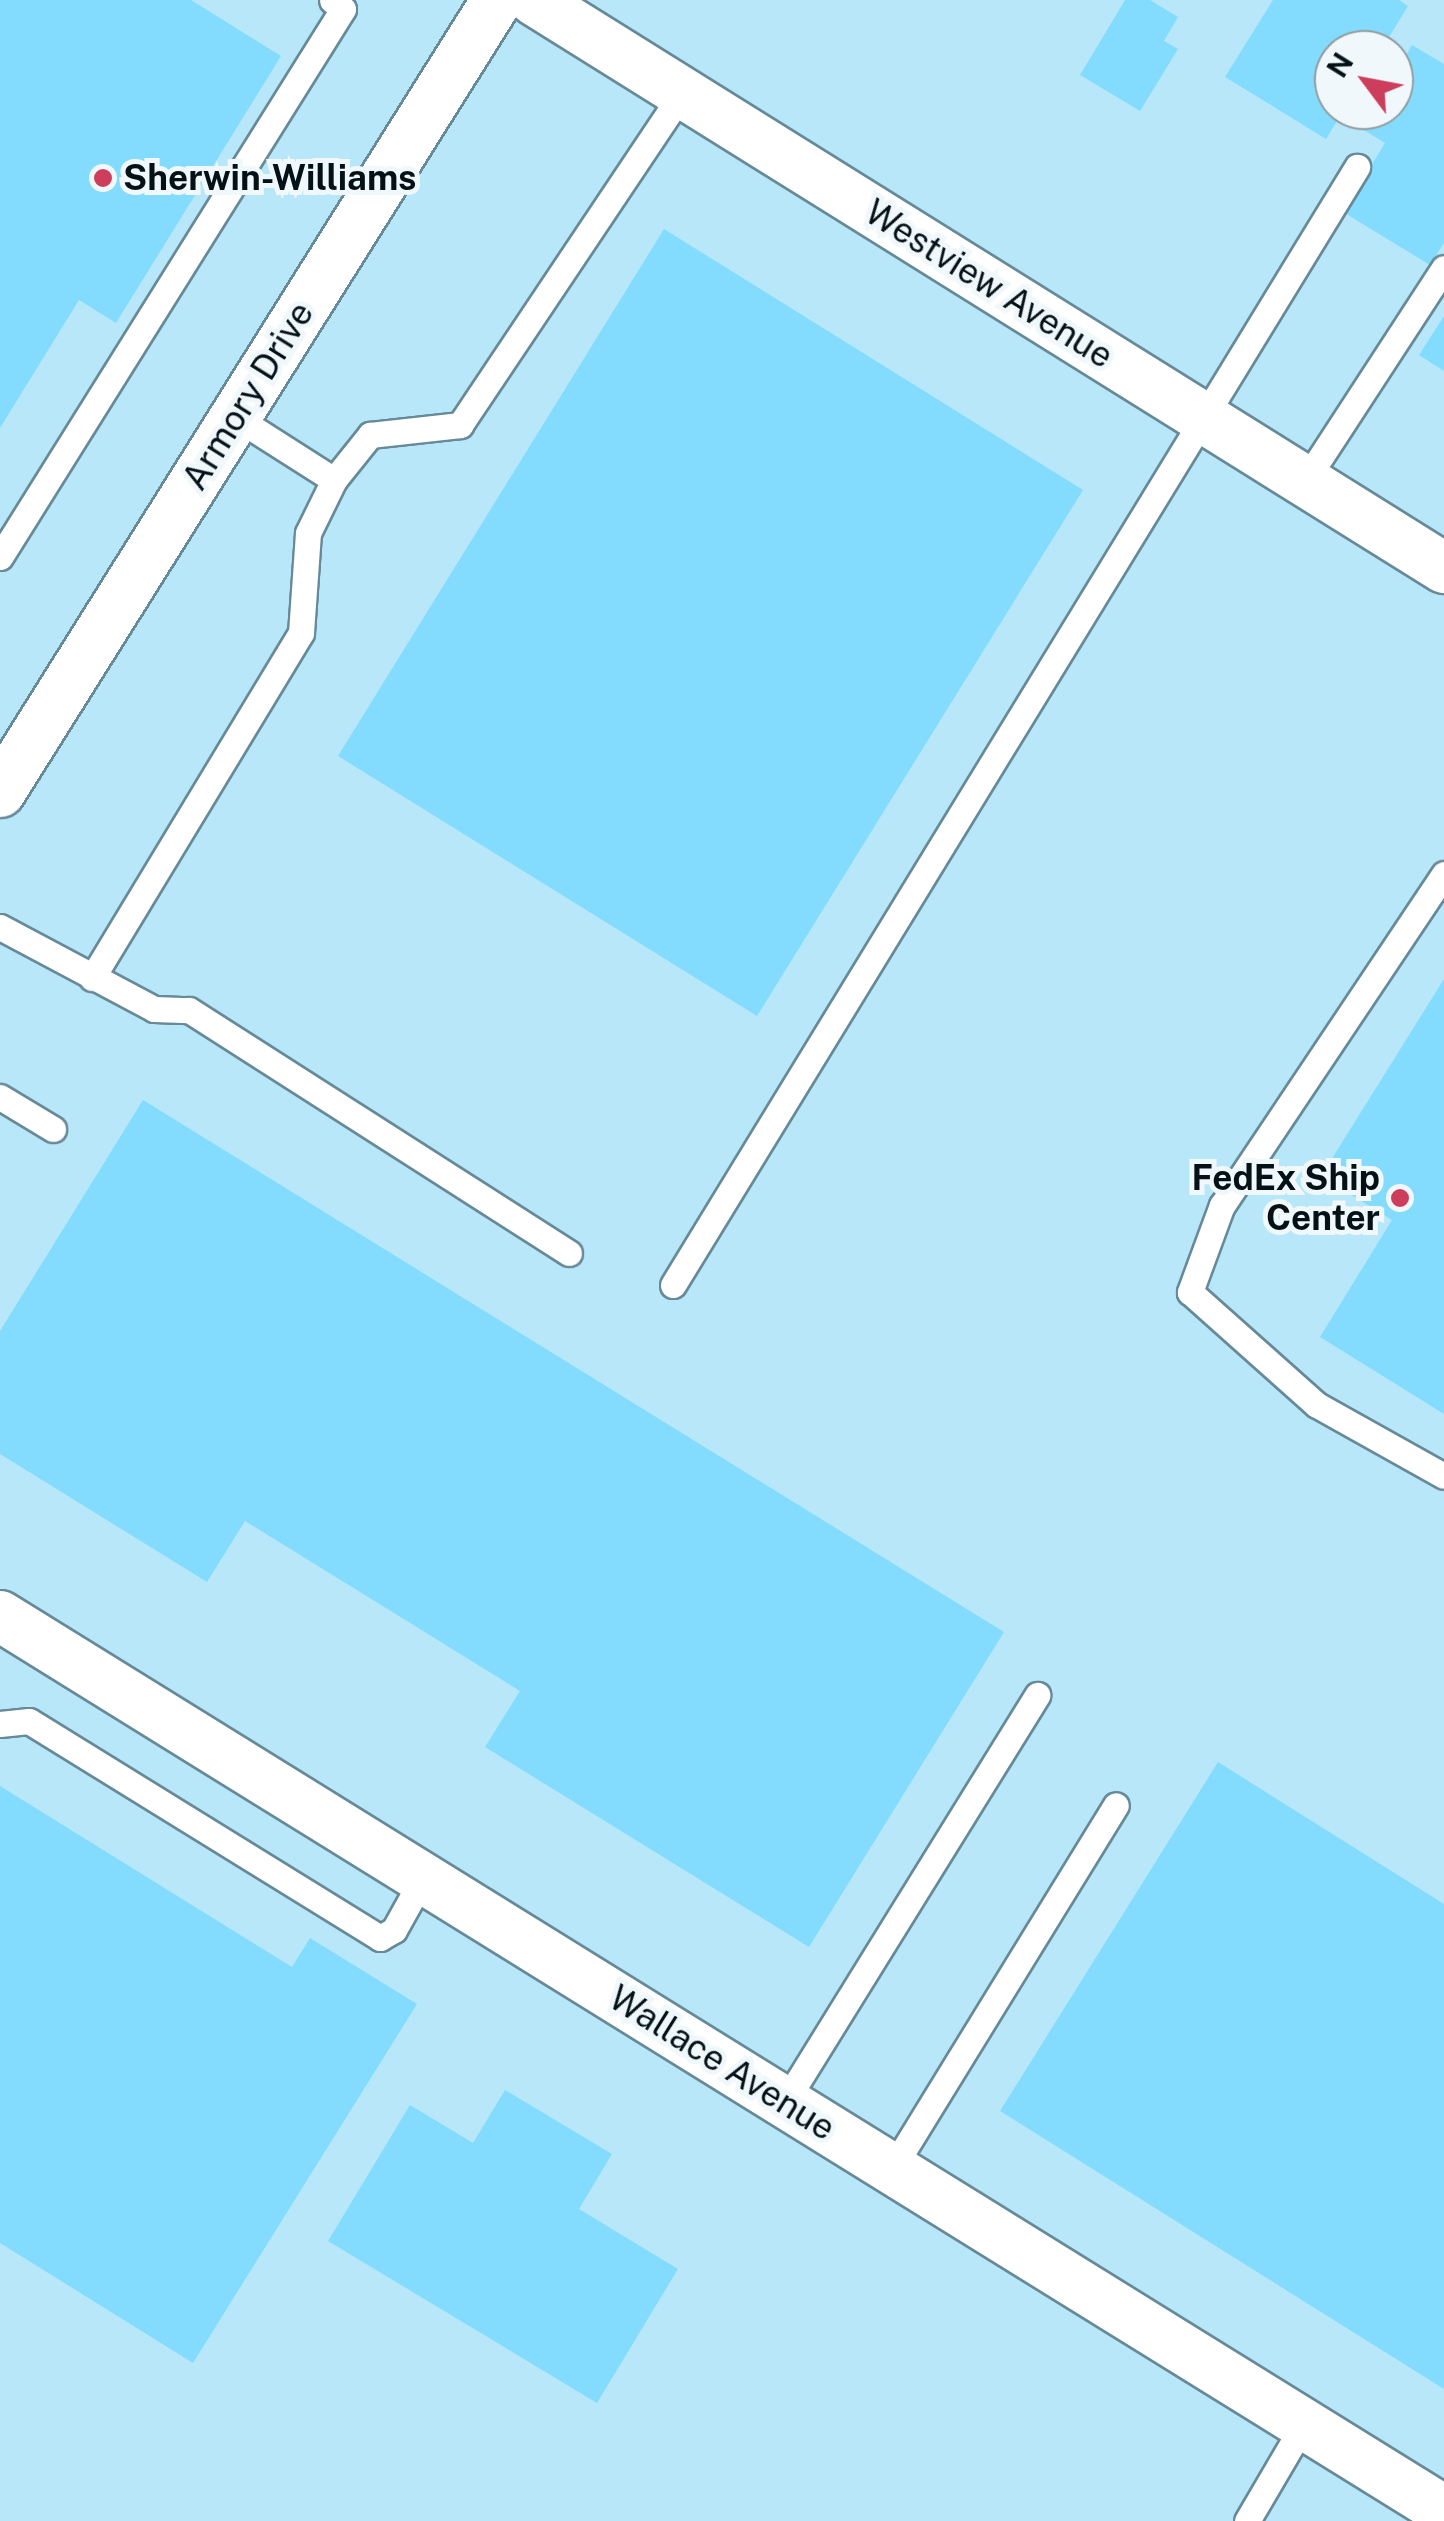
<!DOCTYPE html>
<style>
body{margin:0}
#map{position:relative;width:1444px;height:2521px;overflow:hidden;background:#d0effb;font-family:"Public Sans",sans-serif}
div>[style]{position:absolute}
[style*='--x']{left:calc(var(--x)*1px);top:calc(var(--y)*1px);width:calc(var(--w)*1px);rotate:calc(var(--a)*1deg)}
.built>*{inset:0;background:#b8e7fa}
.building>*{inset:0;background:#83dcfd}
.roads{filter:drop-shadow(2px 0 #678a98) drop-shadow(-2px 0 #678a98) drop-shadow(0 2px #678a98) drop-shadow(0 -2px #678a98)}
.lane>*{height:25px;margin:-12.5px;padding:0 12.5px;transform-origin:12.5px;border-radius:12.5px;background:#fff}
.street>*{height:50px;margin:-25px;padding:0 25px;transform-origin:25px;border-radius:25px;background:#fff}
.dots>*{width:28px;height:28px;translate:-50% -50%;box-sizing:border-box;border:5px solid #f0f8fb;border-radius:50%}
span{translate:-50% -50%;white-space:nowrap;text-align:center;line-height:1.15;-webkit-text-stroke:10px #f0f8fb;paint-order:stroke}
.poi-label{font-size:35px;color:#041117;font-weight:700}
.left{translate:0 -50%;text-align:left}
.right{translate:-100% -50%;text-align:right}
.street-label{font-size:35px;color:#041117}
.north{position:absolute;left:1314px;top:30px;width:100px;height:100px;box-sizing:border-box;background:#f0f8fb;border:2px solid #929ca0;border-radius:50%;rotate:302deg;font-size:28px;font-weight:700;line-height:40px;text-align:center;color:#041117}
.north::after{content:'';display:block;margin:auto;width:35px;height:45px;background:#cd3e5c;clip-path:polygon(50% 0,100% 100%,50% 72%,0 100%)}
</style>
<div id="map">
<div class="built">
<div style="clip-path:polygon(evenodd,0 0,1444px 0,1444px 2521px,0 2521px,0 0,1334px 50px,1394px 50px,1394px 110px,1334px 110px,1334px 50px)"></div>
</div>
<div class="building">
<div style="clip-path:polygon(0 0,191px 0,281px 56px,116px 323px,79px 300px,0 428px)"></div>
<div style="clip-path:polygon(1125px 0,1150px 0,1178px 17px,1164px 41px,1178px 49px,1140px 111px,1080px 75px)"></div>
<div style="clip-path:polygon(1273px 0,1399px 0,1408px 6px,1381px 50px,1334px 50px,1334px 110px,1344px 110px,1326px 139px,1225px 77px)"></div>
<div style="clip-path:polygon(1412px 45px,1444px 64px,1444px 243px,1430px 265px,1343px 212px,1385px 143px,1362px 129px,1373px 110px,1394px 110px,1394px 75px)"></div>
<div style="clip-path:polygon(664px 229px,1083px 490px,757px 1016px,338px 756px)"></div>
<div style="clip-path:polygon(1444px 316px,1444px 371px,1419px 355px)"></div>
<div style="clip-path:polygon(1444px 979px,1444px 1414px,1320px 1337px,1392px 1220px,1321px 1176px)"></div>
<div style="clip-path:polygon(143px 1100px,1004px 1632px,809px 1947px,485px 1747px,520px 1691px,245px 1521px,207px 1582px,0 1454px,0 1331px)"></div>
<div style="clip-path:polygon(1218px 1762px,1444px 1904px,1444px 2389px,1000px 2111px)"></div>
<div style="clip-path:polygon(0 1786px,292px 1967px,310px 1938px,417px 2004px,193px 2363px,0 2243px)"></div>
<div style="clip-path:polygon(505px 2090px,612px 2154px,579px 2209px,678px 2269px,597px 2403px,328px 2241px,410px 2105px,473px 2143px)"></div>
</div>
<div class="roads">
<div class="lane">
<div style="--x:334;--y:480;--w:58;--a:-51.3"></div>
<div style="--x:370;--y:435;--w:91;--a:-6.3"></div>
<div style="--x:460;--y:425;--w:399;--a:-56.2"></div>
<div style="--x:1305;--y:481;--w:254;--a:-56.9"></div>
<div style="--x:0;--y:557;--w:646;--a:-57.96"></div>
<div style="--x:343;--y:9;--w:14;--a:-141"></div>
<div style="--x:1444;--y:874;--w:399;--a:123.8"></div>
<div style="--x:1222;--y:1205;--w:93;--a:110.2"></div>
<div style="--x:1190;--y:1292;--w:170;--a:41.7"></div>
<div style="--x:1317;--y:1405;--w:145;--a:29.2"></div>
<div style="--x:0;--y:927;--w:174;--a:28"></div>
<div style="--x:154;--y:1009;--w:35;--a:2"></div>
<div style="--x:189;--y:1010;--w:451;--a:32.6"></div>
<div style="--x:92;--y:978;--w:403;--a:-58.8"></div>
<div style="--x:301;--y:633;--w:100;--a:-86"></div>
<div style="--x:308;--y:533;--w:59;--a:-63.9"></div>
<div style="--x:334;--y:480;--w:117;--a:-147.5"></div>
<div style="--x:0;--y:1097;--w:62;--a:31.1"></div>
<div style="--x:673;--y:1285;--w:1311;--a:-58.54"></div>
<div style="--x:0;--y:1724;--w:29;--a:-6"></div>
<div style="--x:29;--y:1721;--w:413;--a:31.7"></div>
<div style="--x:380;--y:1938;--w:16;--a:-30"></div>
<div style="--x:394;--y:1930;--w:60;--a:-60.9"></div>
<div style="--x:785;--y:2102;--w:479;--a:-58.2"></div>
<div style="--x:892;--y:2169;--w:427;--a:-58.4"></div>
<div style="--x:1247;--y:2521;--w:113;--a:-59.6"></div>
</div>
<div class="street">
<div style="--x:534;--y:0;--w:1073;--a:31.97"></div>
<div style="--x:0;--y:792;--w:935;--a:-57.89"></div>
<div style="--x:0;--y:1616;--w:1699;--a:31.79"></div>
</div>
</div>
<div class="dots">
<div style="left:103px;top:178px;background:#cd3e5c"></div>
<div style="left:1400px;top:1198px;background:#cd3e5c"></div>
</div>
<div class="poi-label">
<span class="left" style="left:123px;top:178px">Sherwin-Williams</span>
<span class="right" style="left:1380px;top:1198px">FedEx Ship<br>Center</span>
</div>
<div class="street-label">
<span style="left:989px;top:284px;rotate:32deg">Westview Avenue</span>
<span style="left:248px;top:396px;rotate:-58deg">Armory Drive</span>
<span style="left:722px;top:2063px;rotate:32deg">Wallace Avenue</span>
</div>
<div class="north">N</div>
</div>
